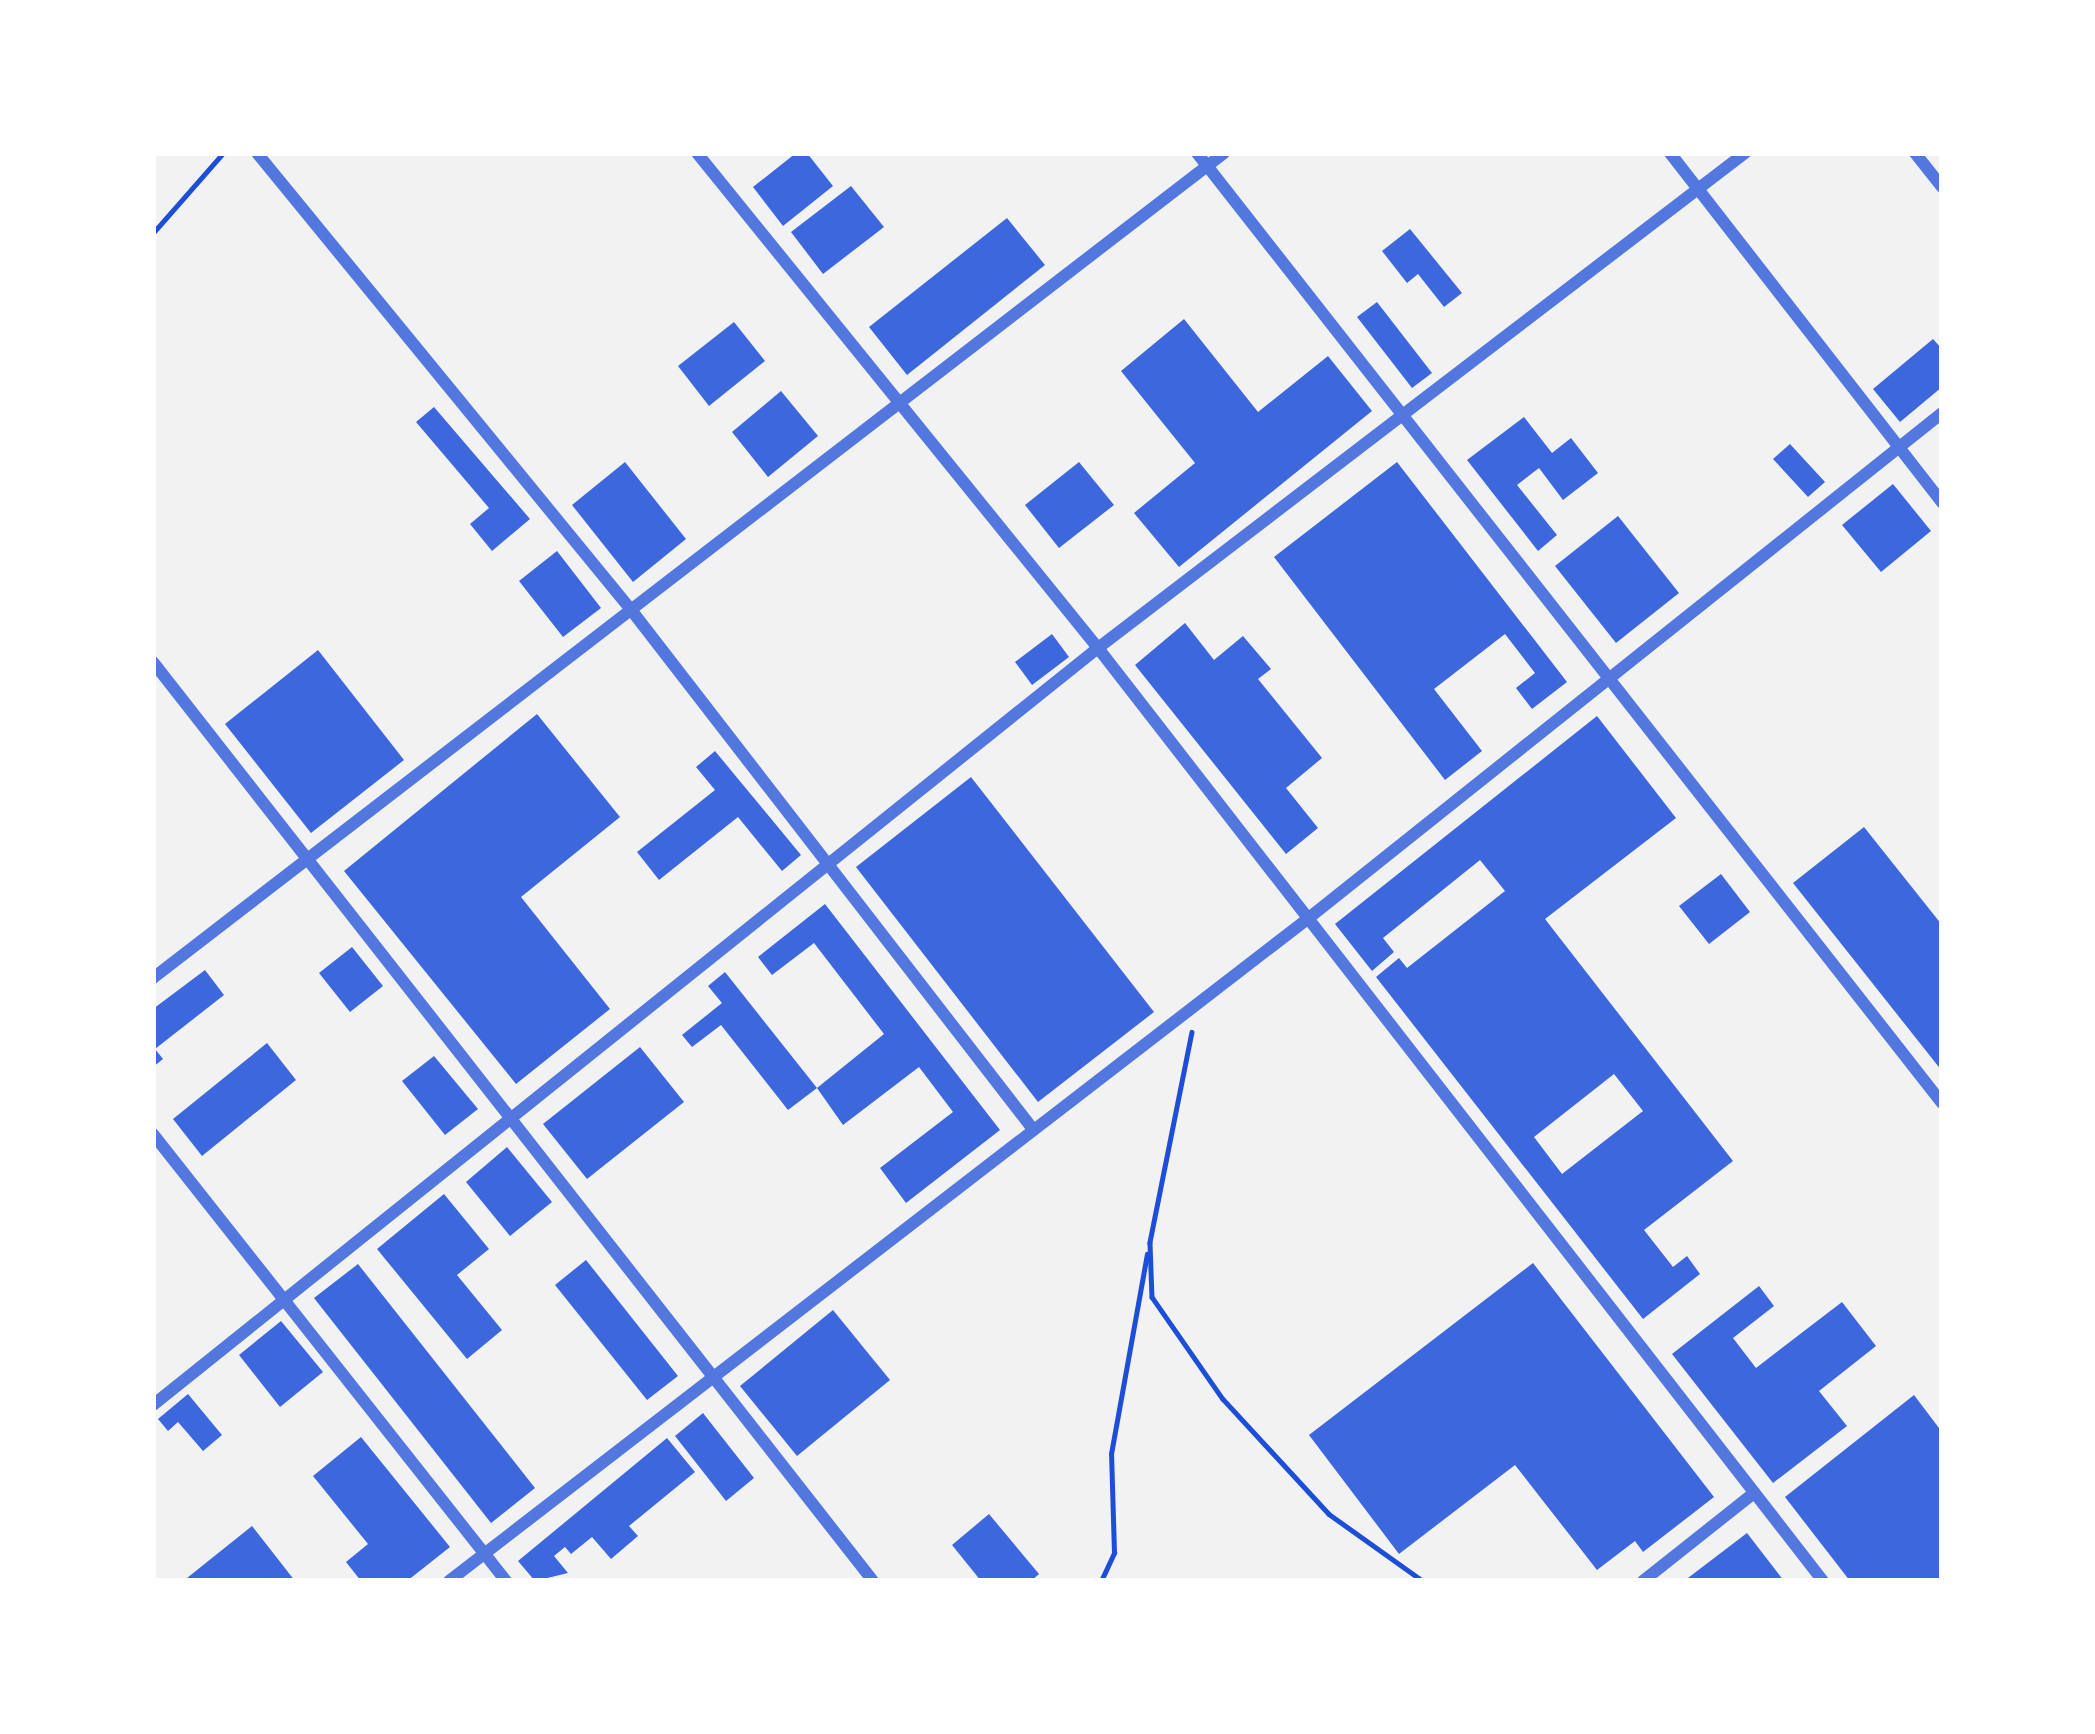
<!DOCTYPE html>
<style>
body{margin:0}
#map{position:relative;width:2095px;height:1734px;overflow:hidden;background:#f2f2f2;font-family:Ubuntu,sans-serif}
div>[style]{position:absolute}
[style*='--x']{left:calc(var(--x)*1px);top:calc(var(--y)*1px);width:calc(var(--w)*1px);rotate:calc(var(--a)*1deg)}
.building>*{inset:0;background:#3d67dc}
.path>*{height:4.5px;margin:-2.25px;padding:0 2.25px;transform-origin:2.25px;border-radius:2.25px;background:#1d4ed8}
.minor>*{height:12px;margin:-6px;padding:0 6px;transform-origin:6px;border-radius:6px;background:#5277de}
span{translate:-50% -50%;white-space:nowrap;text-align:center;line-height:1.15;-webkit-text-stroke:10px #fff;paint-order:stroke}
.frame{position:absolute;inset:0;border:156px solid #fff;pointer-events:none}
</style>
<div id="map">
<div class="building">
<div style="clip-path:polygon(796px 153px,807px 153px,833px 186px,783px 226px,753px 187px)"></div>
<div style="clip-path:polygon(851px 186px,884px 227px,823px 274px,791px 232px)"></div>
<div style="clip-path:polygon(1007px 218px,1045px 265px,907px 375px,869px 327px)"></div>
<div style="clip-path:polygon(1410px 229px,1462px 293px,1444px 307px,1418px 274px,1407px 283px,1382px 251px)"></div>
<div style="clip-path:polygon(1377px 302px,1432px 373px,1412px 388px,1357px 317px)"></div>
<div style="clip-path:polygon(1184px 319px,1258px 412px,1328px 356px,1372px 411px,1179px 567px,1134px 513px,1195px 463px,1121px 371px)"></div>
<div style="clip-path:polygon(734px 322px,765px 361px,709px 406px,678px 366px)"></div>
<div style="clip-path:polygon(1933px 339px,1942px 349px,1942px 387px,1900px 422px,1873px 389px)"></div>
<div style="clip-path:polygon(781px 391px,818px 436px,768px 477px,732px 432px)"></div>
<div style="clip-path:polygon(434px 407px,530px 519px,492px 551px,470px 524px,489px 508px,416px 422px)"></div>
<div style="clip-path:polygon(1524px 417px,1552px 453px,1571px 438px,1598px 473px,1563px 500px,1539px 468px,1517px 485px,1557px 535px,1538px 551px,1467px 460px)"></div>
<div style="clip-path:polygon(1790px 444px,1825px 482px,1808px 497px,1773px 459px)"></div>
<div style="clip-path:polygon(625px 462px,686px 539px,633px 582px,572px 505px)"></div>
<div style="clip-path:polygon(1079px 462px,1114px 505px,1059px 548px,1025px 505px)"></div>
<div style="clip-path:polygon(1397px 462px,1567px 682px,1532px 709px,1516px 688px,1535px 673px,1505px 634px,1434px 689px,1482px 751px,1445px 780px,1274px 557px)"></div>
<div style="clip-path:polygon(1893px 484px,1931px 531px,1881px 572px,1842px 525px)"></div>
<div style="clip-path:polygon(1618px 516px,1679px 593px,1616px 643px,1555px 566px)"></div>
<div style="clip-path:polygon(557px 551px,601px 608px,563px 637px,519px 581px)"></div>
<div style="clip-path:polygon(1185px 623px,1214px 660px,1243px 636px,1271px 669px,1258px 679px,1322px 758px,1286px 788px,1318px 828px,1286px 854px,1135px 665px)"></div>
<div style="clip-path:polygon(1052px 634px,1069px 657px,1032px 685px,1015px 662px)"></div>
<div style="clip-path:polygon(318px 650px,404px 760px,311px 833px,225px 724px)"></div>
<div style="clip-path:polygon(537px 714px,620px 817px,521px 897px,610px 1009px,516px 1084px,344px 871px)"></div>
<div style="clip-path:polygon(evenodd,1597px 716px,1676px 818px,1545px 919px,1733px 1161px,1644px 1230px,1673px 1267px,1687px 1256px,1700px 1274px,1643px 1319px,1376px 977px,1399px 958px,1407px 968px,1505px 891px,1480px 860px,1383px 938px,1394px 952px,1372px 971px,1335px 924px,1597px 716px,1614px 1074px,1643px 1111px,1562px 1174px,1534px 1137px,1614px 1074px)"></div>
<div style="clip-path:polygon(715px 751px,801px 855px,782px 871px,738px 817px,659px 880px,637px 852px,715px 790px,696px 767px)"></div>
<div style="clip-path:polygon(971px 777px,1154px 1012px,1038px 1102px,856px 867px)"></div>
<div style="clip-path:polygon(1864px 827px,1942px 925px,1942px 1071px,1793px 883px)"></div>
<div style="clip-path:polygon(1721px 874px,1750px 912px,1709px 944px,1679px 906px)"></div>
<div style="clip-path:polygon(825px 904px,1000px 1130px,906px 1203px,880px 1168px,953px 1112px,919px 1067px,843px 1125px,817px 1088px,788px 1110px,721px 1025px,692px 1047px,682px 1035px,722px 1003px,708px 986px,725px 972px,817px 1088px,884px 1034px,814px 943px,772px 975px,758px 957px)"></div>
<div style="clip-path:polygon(352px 947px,383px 986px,350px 1012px,319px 973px)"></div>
<div style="clip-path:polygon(205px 970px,224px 995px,155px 1049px,163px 1059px,153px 1067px,153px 1009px)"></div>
<div style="clip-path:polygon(267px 1043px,296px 1080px,202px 1156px,173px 1119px)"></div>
<div style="clip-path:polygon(640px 1047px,684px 1102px,587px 1179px,543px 1124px)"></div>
<div style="clip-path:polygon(434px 1056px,478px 1109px,445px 1135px,402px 1081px)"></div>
<div style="clip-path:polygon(507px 1147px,552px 1202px,510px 1236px,466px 1182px)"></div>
<div style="clip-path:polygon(444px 1194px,489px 1249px,457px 1275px,502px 1330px,467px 1359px,377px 1249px)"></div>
<div style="clip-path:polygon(586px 1260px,678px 1376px,647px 1400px,555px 1285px)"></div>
<div style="clip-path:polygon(1533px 1263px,1714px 1497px,1643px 1552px,1635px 1541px,1597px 1570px,1515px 1465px,1399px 1554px,1309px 1435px)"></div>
<div style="clip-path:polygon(358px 1264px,535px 1488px,491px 1523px,314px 1298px)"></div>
<div style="clip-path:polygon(1759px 1286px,1774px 1306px,1733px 1338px,1756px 1368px,1842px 1302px,1876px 1346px,1819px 1391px,1847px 1426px,1773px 1483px,1672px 1354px)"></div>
<div style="clip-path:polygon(833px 1310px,890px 1380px,797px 1456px,740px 1386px)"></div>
<div style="clip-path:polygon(281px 1321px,323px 1372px,280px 1407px,239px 1355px)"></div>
<div style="clip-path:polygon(188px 1394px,222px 1435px,203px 1451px,178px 1422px,168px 1431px,158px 1419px)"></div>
<div style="clip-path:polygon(1914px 1395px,1942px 1432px,1942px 1581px,1850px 1581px,1785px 1497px)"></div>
<div style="clip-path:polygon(703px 1413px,754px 1478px,726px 1501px,675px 1436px)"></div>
<div style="clip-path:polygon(361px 1437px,450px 1547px,407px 1581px,361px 1581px,346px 1562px,368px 1544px,313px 1476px)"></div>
<div style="clip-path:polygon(667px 1438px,695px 1472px,629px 1526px,638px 1536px,611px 1559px,592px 1537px,571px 1554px,565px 1547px,554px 1556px,568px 1573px,535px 1581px,518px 1561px)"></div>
<div style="clip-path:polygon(989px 1514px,1039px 1574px,1031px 1581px,981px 1581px,952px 1545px)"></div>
<div style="clip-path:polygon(252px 1526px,295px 1581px,190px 1581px,187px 1578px)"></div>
<div style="clip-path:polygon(1747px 1533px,1784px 1581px,1684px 1581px)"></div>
</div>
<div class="path">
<div style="--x:153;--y:233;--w:106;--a:-48.8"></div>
<div style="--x:1192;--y:1032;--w:215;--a:101.3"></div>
<div style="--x:1150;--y:1243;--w:54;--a:87.9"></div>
<div style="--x:1152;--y:1297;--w:124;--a:55.2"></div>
<div style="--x:1223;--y:1399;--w:156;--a:47.3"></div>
<div style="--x:1329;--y:1514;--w:115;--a:35.5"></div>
<div style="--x:1101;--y:1581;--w:31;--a:-65"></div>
<div style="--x:1114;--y:1553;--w:99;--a:-91.7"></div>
<div style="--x:1111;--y:1454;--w:203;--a:-79.8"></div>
</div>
<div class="minor">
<div style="--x:257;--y:153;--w:592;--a:50.69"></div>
<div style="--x:632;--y:611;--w:654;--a:52.27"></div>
<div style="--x:697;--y:153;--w:637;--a:50.99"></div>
<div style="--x:1098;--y:648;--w:1182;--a:52.15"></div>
<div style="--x:1197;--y:153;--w:1207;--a:51.9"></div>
<div style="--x:1670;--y:153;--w:443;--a:52.1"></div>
<div style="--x:1915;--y:153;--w:43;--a:51.5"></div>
<div style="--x:153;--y:662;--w:1167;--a:51.92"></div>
<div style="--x:153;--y:978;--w:1352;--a:-37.61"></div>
<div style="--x:153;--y:1134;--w:570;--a:51.7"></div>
<div style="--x:153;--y:1405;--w:1211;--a:-38.7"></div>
<div style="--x:1098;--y:648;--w:815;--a:-37.42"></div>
<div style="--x:449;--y:1581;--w:1087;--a:-37.64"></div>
<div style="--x:1310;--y:917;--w:808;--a:-38.57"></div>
<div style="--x:1643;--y:1581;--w:142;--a:-38.4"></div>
</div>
<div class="frame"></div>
</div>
